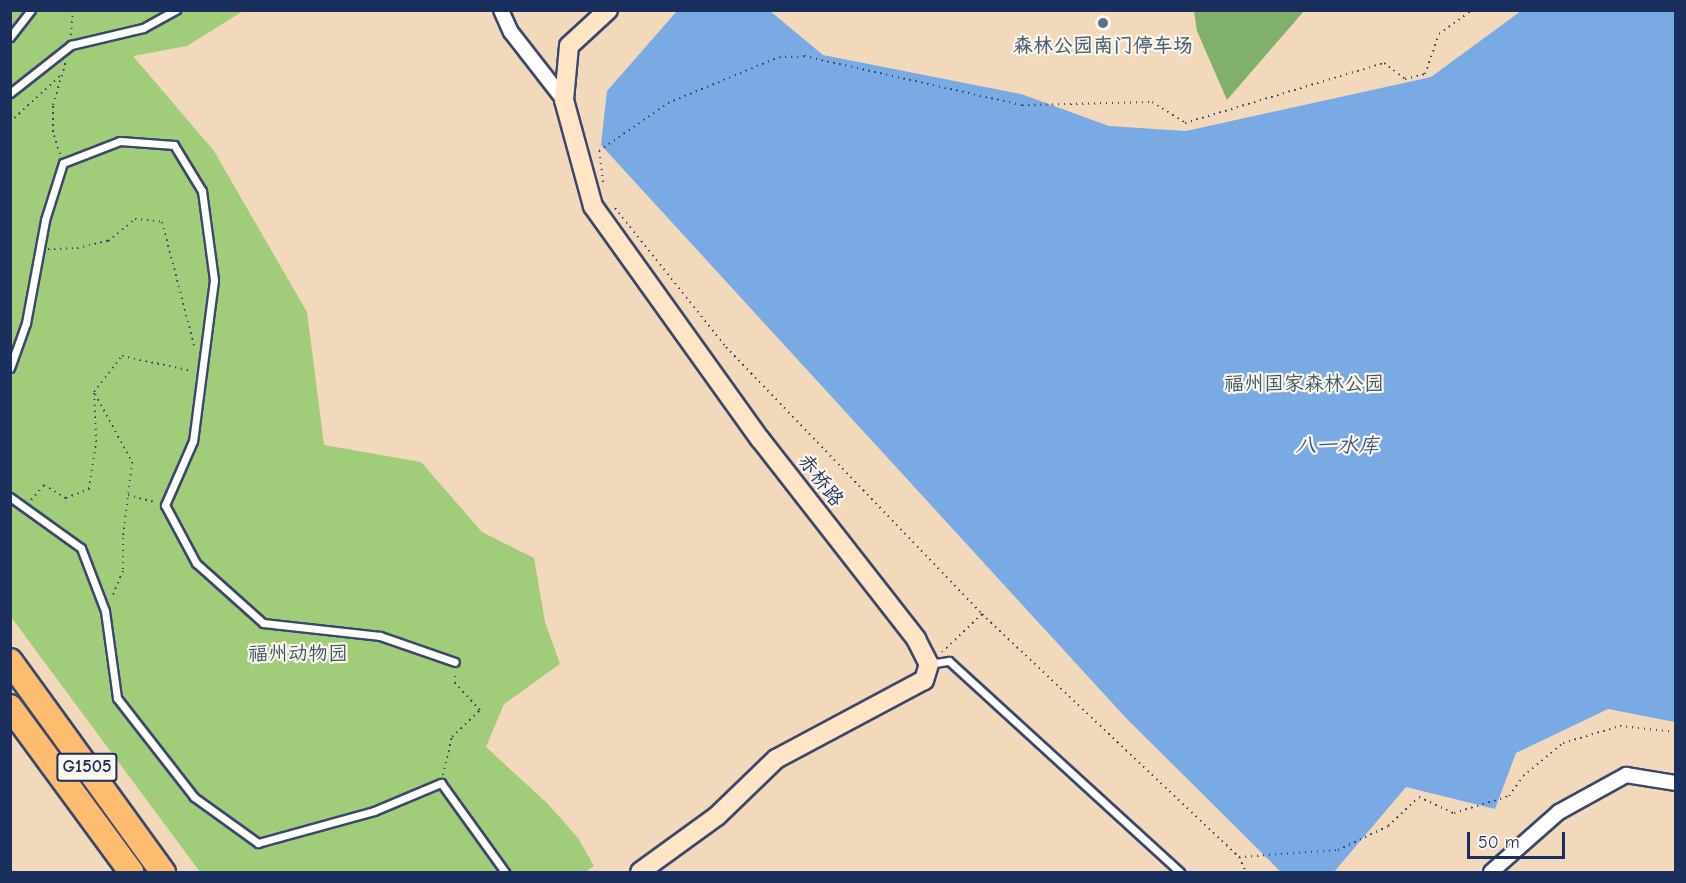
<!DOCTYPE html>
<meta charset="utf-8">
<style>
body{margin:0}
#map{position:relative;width:1686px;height:883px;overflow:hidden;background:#f3d9bc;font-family:"Comic Neue","LXGW WenKai TC",sans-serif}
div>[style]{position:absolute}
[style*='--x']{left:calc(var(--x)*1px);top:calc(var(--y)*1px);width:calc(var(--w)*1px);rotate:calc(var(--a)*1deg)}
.green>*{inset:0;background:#a1cc79}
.forest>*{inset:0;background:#80b069}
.water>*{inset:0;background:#79aae4}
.path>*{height:2px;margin-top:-1px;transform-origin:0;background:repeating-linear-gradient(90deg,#3b486c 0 1.5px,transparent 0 6px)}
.roads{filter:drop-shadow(2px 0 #3b486c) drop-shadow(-2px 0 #3b486c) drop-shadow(0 2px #3b486c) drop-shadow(0 -2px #3b486c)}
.lane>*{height:7px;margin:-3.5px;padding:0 3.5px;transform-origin:3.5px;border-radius:3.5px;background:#fff}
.street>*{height:14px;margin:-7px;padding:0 7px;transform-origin:7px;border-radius:7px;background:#fff}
.secondary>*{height:18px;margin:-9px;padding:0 9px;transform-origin:9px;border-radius:9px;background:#ffe4c6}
.highway>*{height:24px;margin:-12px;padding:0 12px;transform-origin:12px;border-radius:12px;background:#febc70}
.dots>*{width:16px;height:16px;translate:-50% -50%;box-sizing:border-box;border:3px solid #fbf7ec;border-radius:50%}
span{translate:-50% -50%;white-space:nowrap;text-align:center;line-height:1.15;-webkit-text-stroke:4.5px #fbf7ec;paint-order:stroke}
.shield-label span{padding:2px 4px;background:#fbf7ec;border:2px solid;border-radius:4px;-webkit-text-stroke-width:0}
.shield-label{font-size:18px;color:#1b2f5e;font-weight:700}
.service-label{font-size:20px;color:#4e5e75;font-weight:700}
.park-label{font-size:20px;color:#3c5665}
.street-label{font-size:20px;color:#1b2f5e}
.water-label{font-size:21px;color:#375486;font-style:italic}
.frame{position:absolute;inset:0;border:12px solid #1b2f5e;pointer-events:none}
.scale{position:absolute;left:1467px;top:832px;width:98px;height:27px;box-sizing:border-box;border:3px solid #1b2f5e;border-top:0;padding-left:8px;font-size:18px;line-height:21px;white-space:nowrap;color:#1b2f5e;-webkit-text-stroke:4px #fbf7ec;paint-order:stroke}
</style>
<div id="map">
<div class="green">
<div style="clip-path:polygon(11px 11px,243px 11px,187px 46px,133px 56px,214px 151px,307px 312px,324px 445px,421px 462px,482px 532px,534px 558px,545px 622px,560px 664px,504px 704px,486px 747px,549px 805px,578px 838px,594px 866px,585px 872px,200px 872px,11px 617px)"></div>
</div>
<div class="forest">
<div style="clip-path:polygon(1194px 11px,1194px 10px,1304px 11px,1227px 100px,1197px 31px)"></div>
</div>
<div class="water">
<div style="clip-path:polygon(677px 11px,770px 11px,823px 55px,1021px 94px,1109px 126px,1186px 131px,1431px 77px,1521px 11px,1675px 11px,1675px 722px,1608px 709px,1516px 753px,1495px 809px,1406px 787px,1334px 872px,1281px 872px,1126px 718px,601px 145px,607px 91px)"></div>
</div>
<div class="path">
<div style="--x:71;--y:35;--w:25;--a:-85"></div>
<div style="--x:10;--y:122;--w:69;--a:-42.7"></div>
<div style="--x:60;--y:154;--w:23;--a:-108"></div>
<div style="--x:53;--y:132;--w:27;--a:-90"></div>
<div style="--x:53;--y:105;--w:46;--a:-73.5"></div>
<div style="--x:603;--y:182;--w:31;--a:-97"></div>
<div style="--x:599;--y:151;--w:84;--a:-34.8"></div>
<div style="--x:668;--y:103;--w:120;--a:-22.5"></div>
<div style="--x:779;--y:57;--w:25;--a:-2"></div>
<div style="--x:804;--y:56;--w:223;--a:12.7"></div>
<div style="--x:1022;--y:105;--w:130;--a:-1.3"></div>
<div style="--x:1152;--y:102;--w:39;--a:32"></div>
<div style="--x:1185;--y:123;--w:208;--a:-16.8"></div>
<div style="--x:1384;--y:63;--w:26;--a:37"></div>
<div style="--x:1405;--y:79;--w:21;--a:-14"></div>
<div style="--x:1425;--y:74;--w:42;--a:-70.7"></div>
<div style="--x:1439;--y:34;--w:41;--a:-36"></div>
<div style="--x:615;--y:208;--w:178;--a:51.4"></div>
<div style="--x:726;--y:347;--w:370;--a:46.2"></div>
<div style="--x:982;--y:614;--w:55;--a:136.5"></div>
<div style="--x:48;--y:249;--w:29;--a:-2"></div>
<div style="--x:77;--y:248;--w:32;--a:-13"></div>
<div style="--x:108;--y:241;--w:35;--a:-39"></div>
<div style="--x:135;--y:219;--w:27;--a:6"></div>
<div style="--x:162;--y:222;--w:131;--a:75.4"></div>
<div style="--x:95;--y:394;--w:77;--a:61.4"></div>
<div style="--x:132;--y:462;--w:77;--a:96.8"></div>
<div style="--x:123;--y:538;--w:33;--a:90"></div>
<div style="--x:123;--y:571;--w:30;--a:113"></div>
<div style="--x:128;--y:495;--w:30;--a:15"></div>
<div style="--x:31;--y:500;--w:20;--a:-49"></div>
<div style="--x:44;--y:485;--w:26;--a:31"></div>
<div style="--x:66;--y:498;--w:25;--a:-21"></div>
<div style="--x:89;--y:489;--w:48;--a:-81.5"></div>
<div style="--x:96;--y:442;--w:50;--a:-92.3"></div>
<div style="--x:94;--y:392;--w:46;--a:-52.1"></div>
<div style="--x:122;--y:356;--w:72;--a:12.1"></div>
<div style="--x:982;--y:614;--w:354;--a:43.4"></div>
<div style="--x:1239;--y:857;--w:17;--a:65"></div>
<div style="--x:443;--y:775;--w:39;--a:-77"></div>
<div style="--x:452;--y:737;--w:39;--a:-44"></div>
<div style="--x:480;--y:710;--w:37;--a:-133"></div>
<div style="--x:455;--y:683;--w:12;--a:-90"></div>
<div style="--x:1239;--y:857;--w:99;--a:-4"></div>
<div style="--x:1338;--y:850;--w:55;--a:-25.6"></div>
<div style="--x:1388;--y:826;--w:42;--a:-43.1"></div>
<div style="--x:1419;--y:797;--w:38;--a:25"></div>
<div style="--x:1454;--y:813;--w:58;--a:-17.2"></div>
<div style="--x:1509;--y:796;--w:24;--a:-55"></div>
<div style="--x:1523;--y:776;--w:52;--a:-39.5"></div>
<div style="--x:1563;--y:743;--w:59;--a:-16.6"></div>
<div style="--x:1620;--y:726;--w:56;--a:6.1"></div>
</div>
<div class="roads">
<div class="lane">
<div style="--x:10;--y:37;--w:34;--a:-52"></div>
<div style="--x:10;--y:93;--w:78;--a:-38.2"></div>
<div style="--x:71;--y:45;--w:74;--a:-13.3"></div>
<div style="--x:143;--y:28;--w:38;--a:-29"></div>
<div style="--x:10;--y:368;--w:48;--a:-70.4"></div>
<div style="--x:26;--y:323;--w:105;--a:-79.5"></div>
<div style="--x:45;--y:220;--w:60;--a:-72.5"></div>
<div style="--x:63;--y:163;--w:61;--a:-21.1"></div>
<div style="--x:120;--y:141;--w:54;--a:4.2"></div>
<div style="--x:174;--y:145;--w:54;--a:58.7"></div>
<div style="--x:202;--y:191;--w:90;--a:82.3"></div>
<div style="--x:214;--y:280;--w:162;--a:97.4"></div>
<div style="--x:193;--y:441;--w:70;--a:113.6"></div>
<div style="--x:165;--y:505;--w:66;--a:61.9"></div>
<div style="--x:196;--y:563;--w:90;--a:41.8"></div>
<div style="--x:263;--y:623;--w:118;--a:6.3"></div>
<div style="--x:380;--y:636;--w:79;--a:19.1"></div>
<div style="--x:10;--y:497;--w:87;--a:35.7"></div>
<div style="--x:81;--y:548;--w:67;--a:69.1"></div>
<div style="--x:105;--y:611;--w:88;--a:82.1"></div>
<div style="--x:117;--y:698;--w:125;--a:52.1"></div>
<div style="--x:194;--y:797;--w:79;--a:35.7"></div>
<div style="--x:258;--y:843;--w:120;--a:-15.4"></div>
<div style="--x:374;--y:811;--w:73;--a:-22.7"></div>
<div style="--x:441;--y:783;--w:110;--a:54.3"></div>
<div style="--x:929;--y:664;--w:20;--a:-9"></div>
<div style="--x:949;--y:661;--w:313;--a:42.4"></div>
</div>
<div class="street">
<div style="--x:501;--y:10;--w:24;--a:66"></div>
<div style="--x:511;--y:32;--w:86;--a:52.1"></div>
<div style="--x:1491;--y:872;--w:91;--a:-41.4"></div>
<div style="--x:1559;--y:812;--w:77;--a:-28.9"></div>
<div style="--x:1626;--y:775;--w:51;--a:9.1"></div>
</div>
<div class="secondary">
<div style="--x:608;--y:10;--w:53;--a:137.3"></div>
<div style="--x:569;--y:46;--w:54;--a:95.3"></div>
<div style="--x:564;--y:100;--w:110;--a:74.7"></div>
<div style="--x:593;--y:206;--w:287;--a:54.4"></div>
<div style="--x:760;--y:439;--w:254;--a:52"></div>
<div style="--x:916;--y:639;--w:28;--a:63"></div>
<div style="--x:929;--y:664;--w:17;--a:107"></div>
<div style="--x:924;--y:680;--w:168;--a:151.9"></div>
<div style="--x:776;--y:759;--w:82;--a:136"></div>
<div style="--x:717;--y:816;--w:95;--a:144"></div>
</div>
<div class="highway">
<div style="--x:10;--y:661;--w:261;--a:54.1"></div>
<div style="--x:10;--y:707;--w:205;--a:53.7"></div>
</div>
</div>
<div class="dots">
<div style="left:1103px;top:23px;background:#5c6f8a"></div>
</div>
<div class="shield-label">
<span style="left:87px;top:767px">G1505</span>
</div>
<div class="service-label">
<span style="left:1103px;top:45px">森林公园南门停车场</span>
</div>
<div class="park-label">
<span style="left:1304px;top:383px">福州国家森林公园</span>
<span style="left:298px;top:653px">福州动物园</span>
</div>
<div class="street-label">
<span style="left:821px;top:480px;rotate:52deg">赤桥路</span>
</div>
<div class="water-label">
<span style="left:1337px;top:445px">八一水库</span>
</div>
<div class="frame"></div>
<div class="scale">50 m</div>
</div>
